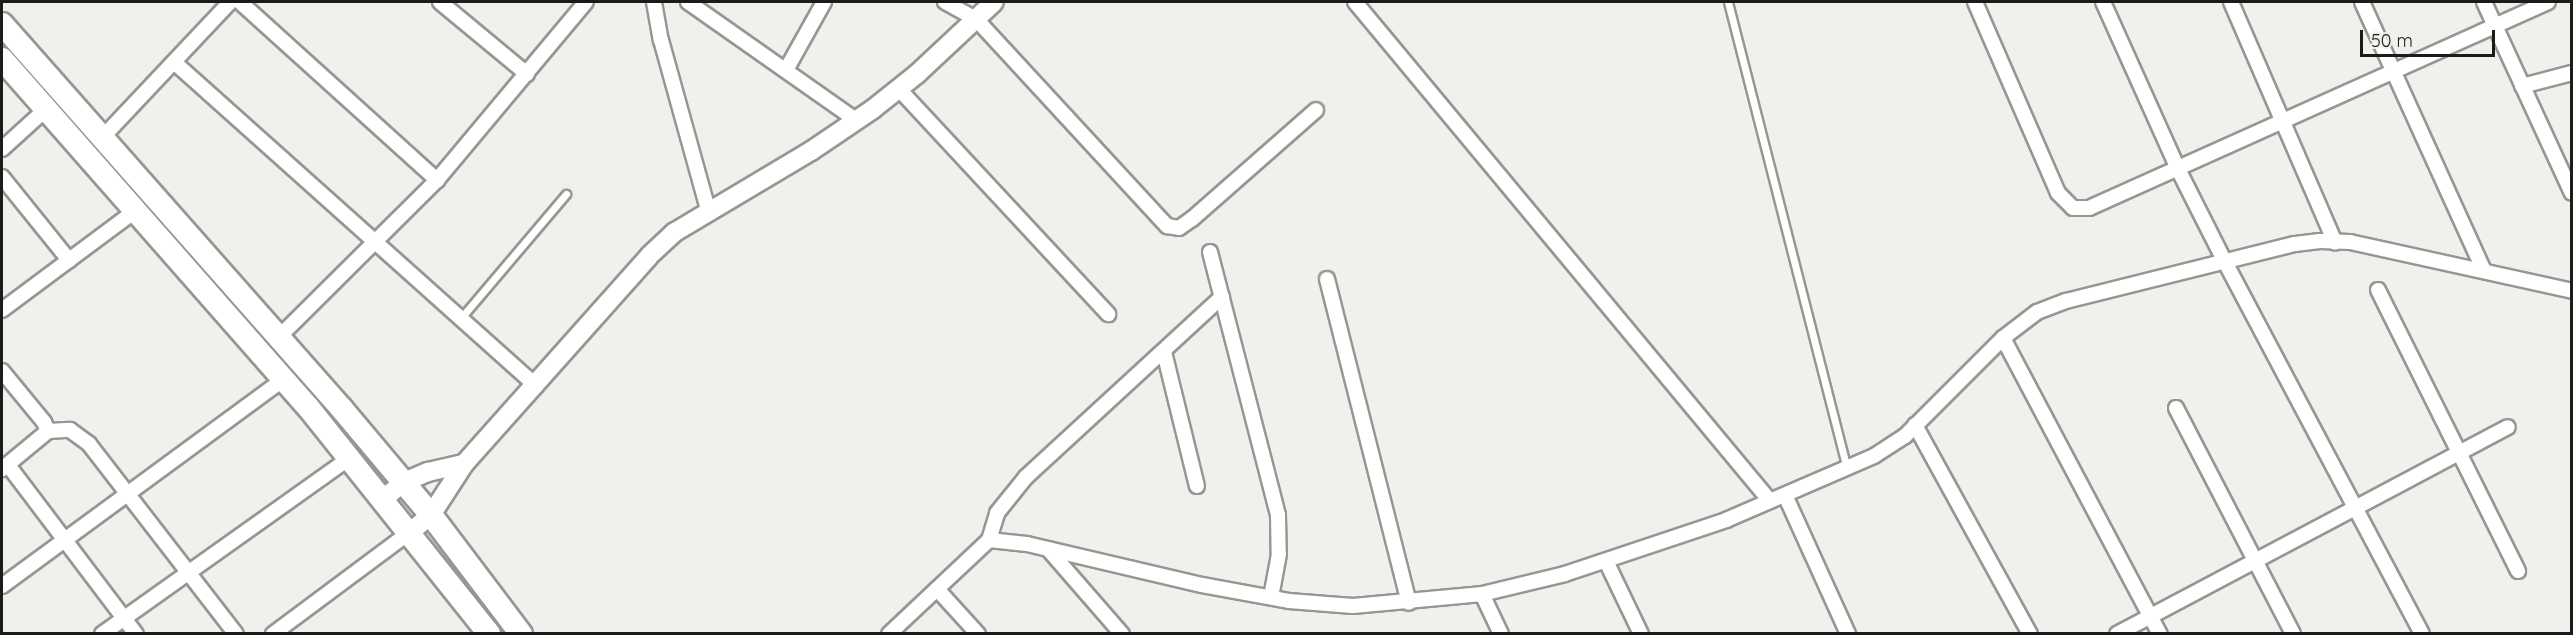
<!DOCTYPE html>
<style>
body{margin:0}
#map{position:relative;width:2573px;height:635px;overflow:hidden;background:#f0f1ec;font-family:Quicksand,sans-serif}
div>[style]{position:absolute}
[style*='--x']{left:calc(var(--x)*1px);top:calc(var(--y)*1px);width:calc(var(--w)*1px);rotate:calc(var(--a)*1deg)}
.roads{filter:drop-shadow(2px 0 #969793) drop-shadow(-2px 0 #969793) drop-shadow(0 2px #969793) drop-shadow(0 -2px #969793)}
.service>*{height:7px;margin:-3.5px;padding:0 3.5px;transform-origin:3.5px;border-radius:3.5px;background:#fff}
.minor>*{height:14px;margin:-7px;padding:0 7px;transform-origin:7px;border-radius:7px;background:#fff}
.tertiary>*{height:18px;margin:-9px;padding:0 9px;transform-origin:9px;border-radius:9px;background:#fff}
.primary>*{height:22px;margin:-11px;padding:0 11px;transform-origin:11px;border-radius:11px;background:#fff}
span{translate:-50% -50%;white-space:nowrap;text-align:center;line-height:1.15;-webkit-text-stroke:4.5px #f0f1ec;paint-order:stroke}
.frame{position:absolute;inset:0;border:3px solid #1b1b19;pointer-events:none}
.scale{position:absolute;left:2360px;top:30px;width:135px;height:27px;box-sizing:border-box;border:3px solid #1b1b19;border-top:0;padding-left:8px;font-size:18px;line-height:21px;white-space:nowrap;color:#1b1b19;-webkit-text-stroke:4px #f0f1ec;paint-order:stroke}
</style>
<div id="map">
<div class="roads">
<div class="service">
<div style="--x:1728;--y:2;--w:482;--a:75.7"></div>
<div style="--x:460;--y:319;--w:164;--a:-49.7"></div>
</div>
<div class="minor">
<div style="--x:240;--y:2;--w:266;--a:42.1"></div>
<div style="--x:440;--y:2;--w:113;--a:39.6"></div>
<div style="--x:654;--y:2;--w:39;--a:80"></div>
<div style="--x:661;--y:40;--w:176;--a:74.5"></div>
<div style="--x:688;--y:2;--w:205;--a:35.1"></div>
<div style="--x:945;--y:2;--w:35;--a:29"></div>
<div style="--x:976;--y:19;--w:282;--a:47.3"></div>
<div style="--x:1167;--y:226;--w:12;--a:9"></div>
<div style="--x:1179;--y:228;--w:16;--a:-35"></div>
<div style="--x:1192;--y:219;--w:165;--a:-41.3"></div>
<div style="--x:1355;--y:2;--w:649;--a:50.25"></div>
<div style="--x:1975;--y:2;--w:208;--a:66.5"></div>
<div style="--x:2058;--y:193;--w:21;--a:45"></div>
<div style="--x:2073;--y:208;--w:16;--a:0"></div>
<div style="--x:2089;--y:208;--w:503;--a:-24.17"></div>
<div style="--x:2103;--y:2;--w:183;--a:65.8"></div>
<div style="--x:2178;--y:169;--w:102;--a:63.2"></div>
<div style="--x:2224;--y:260;--w:423;--a:62.1"></div>
<div style="--x:2231;--y:2;--w:262;--a:66.6"></div>
<div style="--x:2362;--y:2;--w:295;--a:65.6"></div>
<div style="--x:2484;--y:2;--w:210;--a:65.3"></div>
<div style="--x:174;--y:62;--w:486;--a:41.8"></div>
<div style="--x:786;--y:70;--w:78;--a:-60.8"></div>
<div style="--x:2522;--y:86;--w:52;--a:-14.6"></div>
<div style="--x:898;--y:88;--w:309;--a:47.1"></div>
<div style="--x:101;--y:139;--w:188;--a:-46.7"></div>
<div style="--x:2;--y:149;--w:58;--a:-42.2"></div>
<div style="--x:2;--y:177;--w:107;--a:51.1"></div>
<div style="--x:1210;--y:252;--w:272;--a:75.5"></div>
<div style="--x:1278;--y:515;--w:39;--a:89"></div>
<div style="--x:1279;--y:554;--w:44;--a:100.5"></div>
<div style="--x:1327;--y:279;--w:334;--a:75.8"></div>
<div style="--x:2378;--y:290;--w:314;--a:63.5"></div>
<div style="--x:2;--y:310;--w:166;--a:-36.7"></div>
<div style="--x:279;--y:337;--w:223;--a:-44.8"></div>
<div style="--x:437;--y:180;--w:232;--a:-50.1"></div>
<div style="--x:2003;--y:338;--w:335;--a:62.1"></div>
<div style="--x:1164;--y:352;--w:138;--a:76.2"></div>
<div style="--x:2;--y:371;--w:66;--a:50.5"></div>
<div style="--x:44;--y:422;--w:10;--a:66"></div>
<div style="--x:48;--y:431;--w:60;--a:140.4"></div>
<div style="--x:2176;--y:408;--w:254;--a:62.6"></div>
<div style="--x:1915;--y:425;--w:239;--a:61.2"></div>
<div style="--x:48;--y:431;--w:22;--a:-3"></div>
<div style="--x:70;--y:430;--w:24;--a:36"></div>
<div style="--x:89;--y:444;--w:240;--a:52.3"></div>
<div style="--x:8;--y:465;--w:212;--a:52.9"></div>
<div style="--x:1785;--y:495;--w:153;--a:65.6"></div>
<div style="--x:989;--y:540;--w:28;--a:-73"></div>
<div style="--x:997;--y:513;--w:46;--a:-51.1"></div>
<div style="--x:1026;--y:477;--w:266;--a:-42.6"></div>
<div style="--x:1048;--y:549;--w:113;--a:49"></div>
<div style="--x:1606;--y:561;--w:81;--a:64.4"></div>
<div style="--x:2;--y:586;--w:350;--a:-36.3"></div>
<div style="--x:937;--y:589;--w:61;--a:47.7"></div>
<div style="--x:1482;--y:594;--w:44;--a:64.6"></div>
<div style="--x:102;--y:634;--w:304;--a:-35.4"></div>
<div style="--x:273;--y:634;--w:171;--a:-36.7"></div>
<div style="--x:889;--y:634;--w:137;--a:-43.2"></div>
<div style="--x:989;--y:540;--w:38;--a:6"></div>
<div style="--x:1027;--y:544;--w:180;--a:13.2"></div>
<div style="--x:1202;--y:585;--w:88;--a:10.4"></div>
<div style="--x:1289;--y:601;--w:64;--a:4.5"></div>
<div style="--x:1353;--y:606;--w:130;--a:-5.3"></div>
<div style="--x:1482;--y:594;--w:85;--a:-13.5"></div>
<div style="--x:1565;--y:574;--w:170;--a:-18.5"></div>
<div style="--x:1726;--y:520;--w:161;--a:-23.4"></div>
<div style="--x:1874;--y:456;--w:37;--a:-33"></div>
<div style="--x:1905;--y:436;--w:139;--a:-45"></div>
<div style="--x:2003;--y:338;--w:43;--a:-37.4"></div>
<div style="--x:2037;--y:312;--w:31;--a:-21"></div>
<div style="--x:2066;--y:301;--w:236;--a:-14"></div>
<div style="--x:2295;--y:244;--w:25;--a:-7"></div>
<div style="--x:2320;--y:241;--w:30;--a:2"></div>
<div style="--x:2350;--y:242;--w:227;--a:12.4"></div>
<div style="--x:2117;--y:634;--w:442;--a:-27.9"></div>
</div>
<div class="tertiary">
<div style="--x:383;--y:499;--w:27;--a:-39"></div>
<div style="--x:404;--y:482;--w:26;--a:-23"></div>
<div style="--x:428;--y:472;--w:37;--a:-13"></div>
<div style="--x:410;--y:532;--w:27;--a:-39"></div>
<div style="--x:431;--y:515;--w:61;--a:-57.1"></div>
<div style="--x:464;--y:464;--w:278;--a:-48.3"></div>
<div style="--x:649;--y:256;--w:35;--a:-43"></div>
<div style="--x:675;--y:232;--w:158;--a:-30.8"></div>
<div style="--x:811;--y:151;--w:75;--a:-34.1"></div>
<div style="--x:873;--y:109;--w:56;--a:-38.5"></div>
<div style="--x:917;--y:74;--w:105;--a:-43.1"></div>
</div>
<div class="primary">
<div style="--x:2;--y:24;--w:514;--a:48.55"></div>
<div style="--x:342;--y:409;--w:138;--a:50"></div>
<div style="--x:431;--y:515;--w:149;--a:52.9"></div>
<div style="--x:2;--y:59;--w:463;--a:48.7"></div>
<div style="--x:308;--y:407;--w:290;--a:51.4"></div>
</div>
</div>
<div class="frame"></div>
<div class="scale">50 m</div>
</div>
